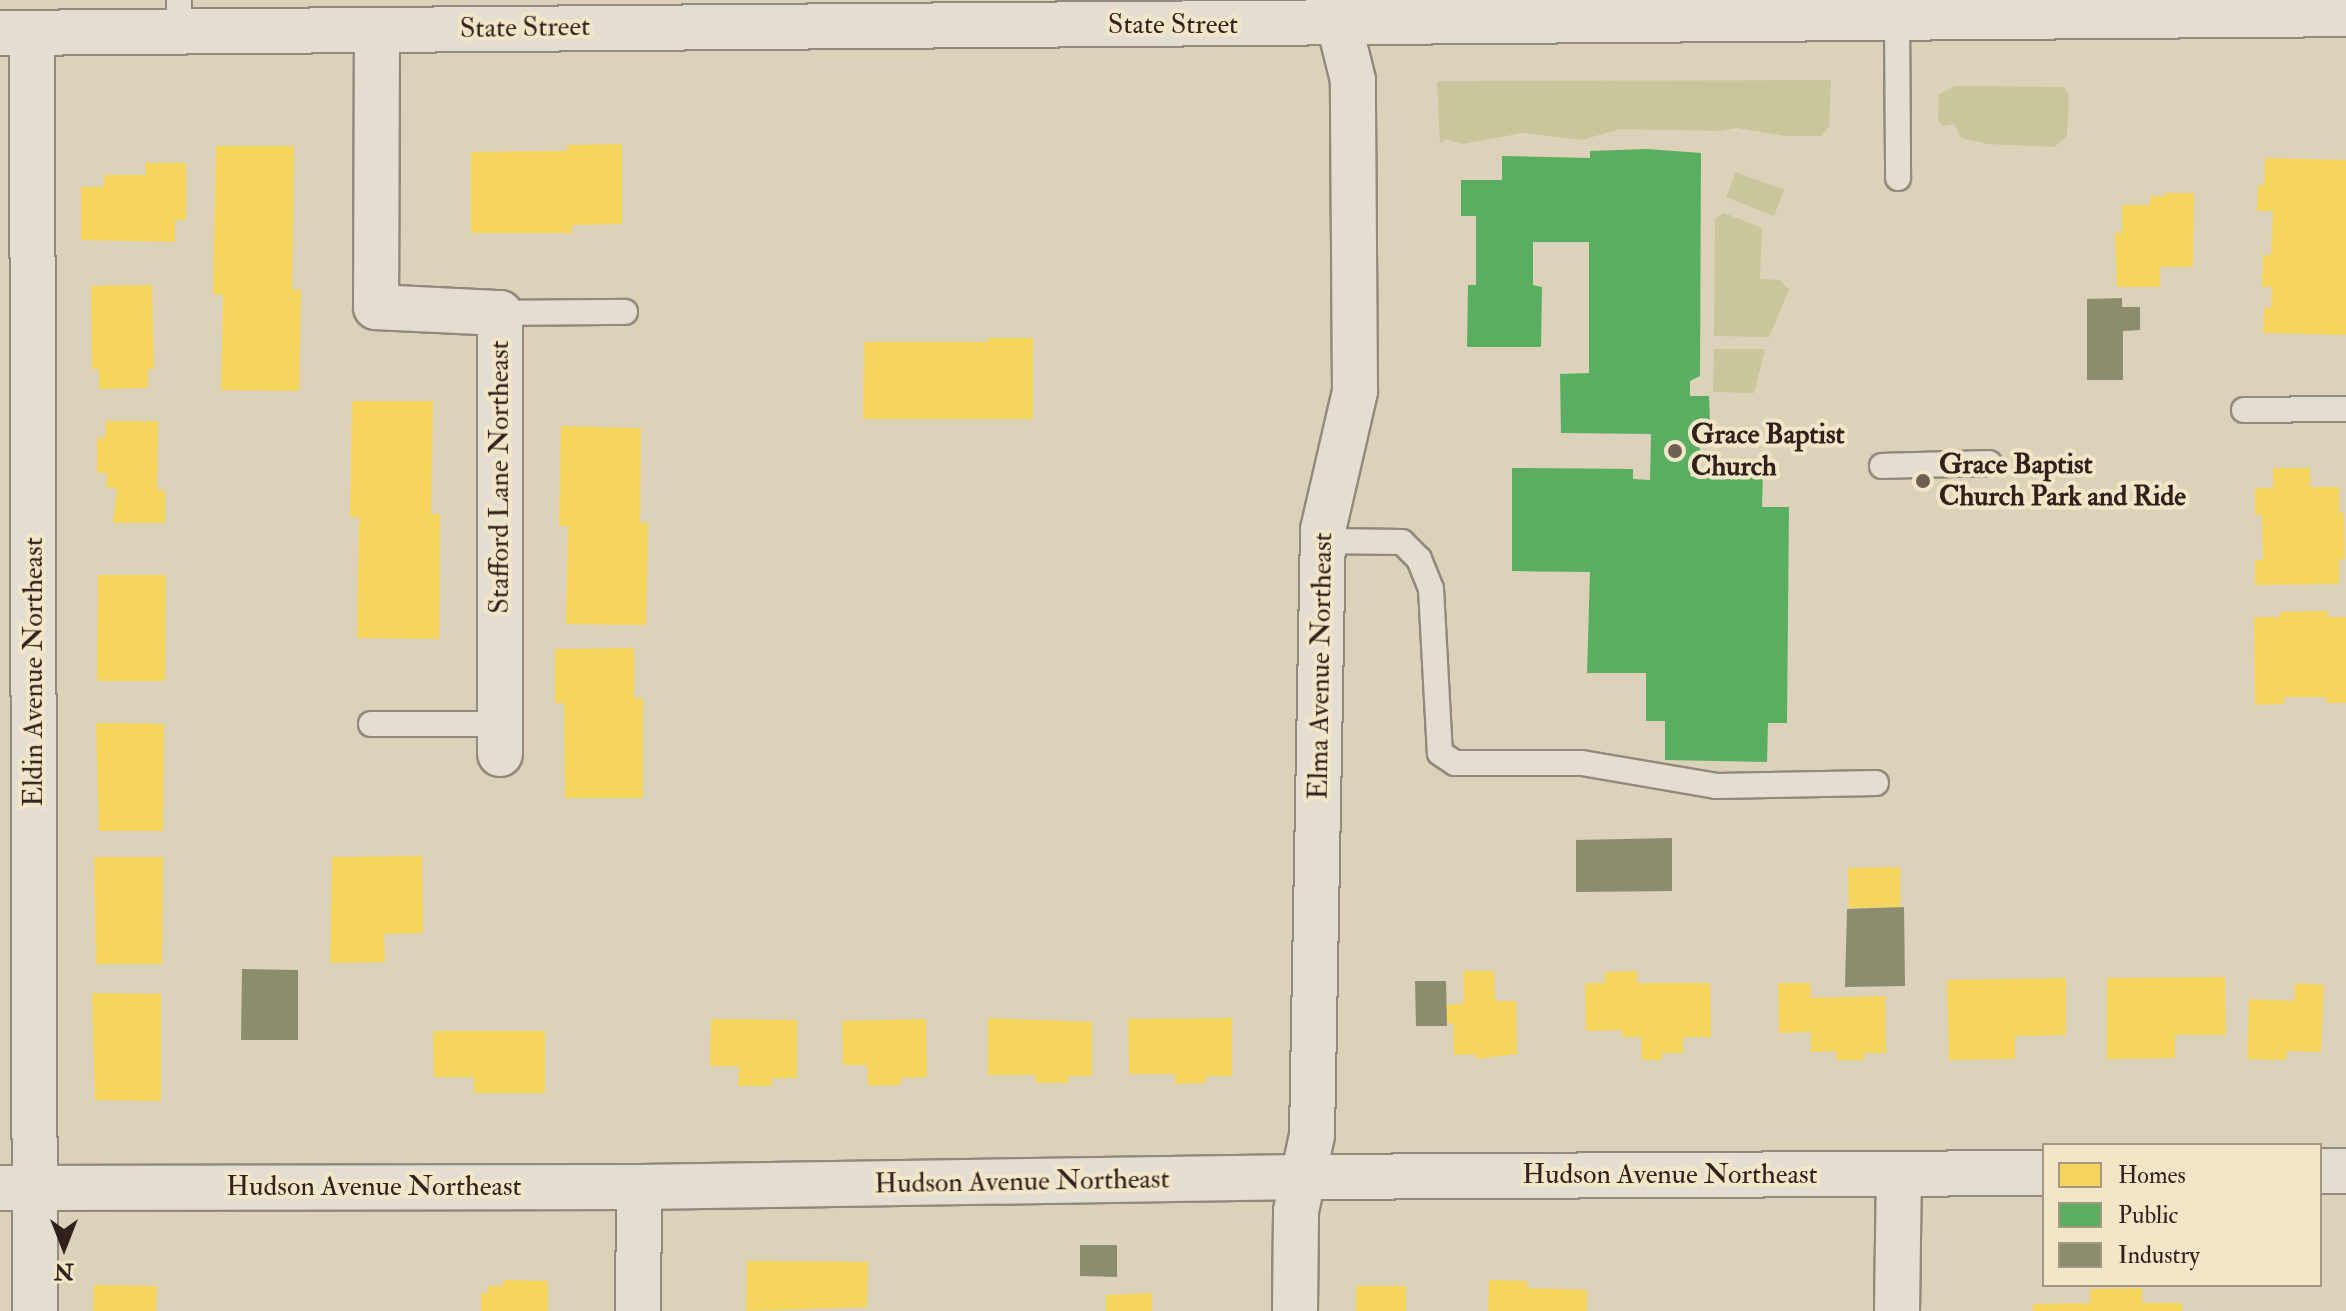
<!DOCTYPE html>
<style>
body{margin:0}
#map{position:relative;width:2346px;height:1311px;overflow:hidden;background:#dcd2b9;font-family:"IM FELL Double Pica",serif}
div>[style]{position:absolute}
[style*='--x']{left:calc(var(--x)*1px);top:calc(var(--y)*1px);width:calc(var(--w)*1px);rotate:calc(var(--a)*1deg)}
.green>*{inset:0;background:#cac69c}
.homes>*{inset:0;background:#f6d55c}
.public>*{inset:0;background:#5aae61}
.industry>*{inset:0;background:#8c8c6e}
.roads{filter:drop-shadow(2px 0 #928a7c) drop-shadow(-2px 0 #928a7c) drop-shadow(0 2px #928a7c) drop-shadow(0 -2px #928a7c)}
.lane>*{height:24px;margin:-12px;padding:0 12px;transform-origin:12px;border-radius:12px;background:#e3ded1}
.street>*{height:44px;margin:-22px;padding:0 22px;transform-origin:22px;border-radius:22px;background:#e3ded1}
.secondary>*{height:44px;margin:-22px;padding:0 22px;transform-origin:22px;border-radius:22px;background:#e3ded1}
.dots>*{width:22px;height:22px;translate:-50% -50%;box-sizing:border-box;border:4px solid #f1e6c8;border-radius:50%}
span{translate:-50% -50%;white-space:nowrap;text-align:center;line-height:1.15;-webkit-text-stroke:8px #f1e6c8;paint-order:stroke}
.street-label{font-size:28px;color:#31211c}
.poi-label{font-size:28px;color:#31211c;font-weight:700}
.left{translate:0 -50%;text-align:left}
.legend{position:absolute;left:2042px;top:1143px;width:280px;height:144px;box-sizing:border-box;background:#f1e6c8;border:2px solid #a49783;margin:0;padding:10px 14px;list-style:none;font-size:24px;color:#31211c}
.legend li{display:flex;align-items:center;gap:16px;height:40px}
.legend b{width:40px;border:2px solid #a49783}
.north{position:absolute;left:24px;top:1207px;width:80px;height:80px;-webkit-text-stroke:6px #f1e6c8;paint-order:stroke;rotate:180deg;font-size:22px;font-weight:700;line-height:32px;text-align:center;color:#31211c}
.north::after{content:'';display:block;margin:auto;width:28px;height:36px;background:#31211c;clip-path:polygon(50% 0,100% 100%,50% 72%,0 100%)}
</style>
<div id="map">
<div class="green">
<div style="clip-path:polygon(1831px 80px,1829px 126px,1822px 136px,1786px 136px,1737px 128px,1720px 131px,1620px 129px,1582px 140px,1524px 133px,1461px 144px,1446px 139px,1440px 143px,1437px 81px)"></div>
<div style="clip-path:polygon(1955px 86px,2064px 87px,2069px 96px,2067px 136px,2054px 147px,1987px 144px,1961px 138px,1954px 124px,1942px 126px,1938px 120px,1939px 94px)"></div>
<div style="clip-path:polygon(1736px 172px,1784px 190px,1774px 216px,1726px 197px)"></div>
<div style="clip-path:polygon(1724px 213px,1762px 228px,1760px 279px,1780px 280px,1789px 290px,1769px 337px,1714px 336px,1715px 219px)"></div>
<div style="clip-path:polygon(1714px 349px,1765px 349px,1754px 393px,1713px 392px)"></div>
</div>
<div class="homes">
<div style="clip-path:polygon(622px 144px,622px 224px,572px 225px,572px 233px,471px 233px,471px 152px,567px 151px,567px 145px)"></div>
<div style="clip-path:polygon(216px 146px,294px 146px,292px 289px,301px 290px,299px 391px,221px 390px,223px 295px,213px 294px)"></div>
<div style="clip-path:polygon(2265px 158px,2346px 160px,2346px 335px,2263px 333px,2264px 308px,2271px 308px,2272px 287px,2262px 287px,2263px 255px,2271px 255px,2273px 211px,2257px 211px,2258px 185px,2264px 186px)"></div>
<div style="clip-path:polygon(145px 163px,186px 163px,186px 220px,175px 220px,175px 242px,81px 240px,81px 187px,104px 187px,104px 175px,146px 175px)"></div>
<div style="clip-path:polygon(2164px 193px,2194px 193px,2193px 267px,2160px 267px,2160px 287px,2117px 287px,2115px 233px,2122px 233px,2122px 205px,2150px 205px,2150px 196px,2164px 197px)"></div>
<div style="clip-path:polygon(152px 285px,154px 369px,148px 369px,148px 388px,99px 389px,99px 369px,92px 369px,91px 286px)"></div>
<div style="clip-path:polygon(988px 338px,1033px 338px,1033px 419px,863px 419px,864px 342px,988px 342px)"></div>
<div style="clip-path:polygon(352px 401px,433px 401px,431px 514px,440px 514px,439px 639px,357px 638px,359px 517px,350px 517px)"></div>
<div style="clip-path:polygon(106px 421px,158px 421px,157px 490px,165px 490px,165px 523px,113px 523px,117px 488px,107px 488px,107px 473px,97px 473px,97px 438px,105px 438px)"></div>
<div style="clip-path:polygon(561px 426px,641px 428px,640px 523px,648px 523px,646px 625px,566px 624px,568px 526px,559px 526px)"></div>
<div style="clip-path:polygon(2273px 468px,2310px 468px,2310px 487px,2339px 487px,2339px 513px,2344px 513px,2345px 559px,2339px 559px,2339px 584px,2255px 585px,2255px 560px,2263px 560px,2262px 515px,2255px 515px,2255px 488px,2273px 488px)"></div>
<div style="clip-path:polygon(98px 575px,166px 575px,165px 681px,97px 681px)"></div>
<div style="clip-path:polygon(2327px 611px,2328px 617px,2346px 617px,2346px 703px,2326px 703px,2326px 697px,2284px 697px,2284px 704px,2255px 705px,2254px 617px,2280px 617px,2280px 612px)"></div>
<div style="clip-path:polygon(634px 648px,634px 698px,643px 698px,643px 798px,565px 798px,564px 703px,555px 703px,555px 649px)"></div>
<div style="clip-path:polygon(96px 723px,164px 724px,163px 831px,99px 831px)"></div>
<div style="clip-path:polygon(422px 856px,423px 933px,384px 934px,385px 962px,330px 963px,332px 857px)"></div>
<div style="clip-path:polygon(94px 857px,163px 857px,162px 964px,96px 964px)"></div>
<div style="clip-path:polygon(1900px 867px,1900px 907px,1849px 908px,1848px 868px)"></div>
<div style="clip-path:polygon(1463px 971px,1494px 971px,1495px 1001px,1516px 1001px,1517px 1054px,1476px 1059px,1476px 1054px,1454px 1055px,1453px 1023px,1447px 1023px,1446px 1005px,1464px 1003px)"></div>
<div style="clip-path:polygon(1637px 971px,1637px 983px,1710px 983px,1711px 1037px,1683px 1037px,1683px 1053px,1662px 1053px,1662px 1060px,1642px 1060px,1641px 1037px,1622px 1037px,1622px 1030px,1586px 1031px,1585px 983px,1605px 983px,1605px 972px)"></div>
<div style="clip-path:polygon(2225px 977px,2226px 1035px,2175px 1035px,2175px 1058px,2107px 1059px,2107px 978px)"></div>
<div style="clip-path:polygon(2066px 978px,2066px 1035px,2015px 1036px,2015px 1059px,1949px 1060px,1947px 980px)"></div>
<div style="clip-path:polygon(1778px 983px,1810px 983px,1811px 998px,1885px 996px,1886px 1053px,1864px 1053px,1864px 1060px,1836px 1060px,1836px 1051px,1811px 1052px,1811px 1032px,1779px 1033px)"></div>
<div style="clip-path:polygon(2295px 983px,2324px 985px,2321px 1052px,2287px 1051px,2286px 1060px,2247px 1059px,2249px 999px,2294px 1001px)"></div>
<div style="clip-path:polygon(92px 993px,161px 994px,161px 1101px,95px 1100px)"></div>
<div style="clip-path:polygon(988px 1018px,1092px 1022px,1092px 1076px,1068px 1076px,1068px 1083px,1036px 1083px,1035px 1075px,988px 1075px)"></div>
<div style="clip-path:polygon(1232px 1018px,1232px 1076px,1206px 1076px,1206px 1083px,1175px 1084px,1175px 1074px,1129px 1074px,1128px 1019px)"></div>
<div style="clip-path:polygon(711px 1019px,797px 1020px,797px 1078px,772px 1078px,772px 1086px,738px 1086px,739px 1066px,710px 1066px)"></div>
<div style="clip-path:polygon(926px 1019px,927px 1077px,901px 1078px,901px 1085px,868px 1086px,867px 1065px,843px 1065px,842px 1021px)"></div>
<div style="clip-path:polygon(433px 1031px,545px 1031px,545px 1093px,474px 1093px,474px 1077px,434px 1077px)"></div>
<div style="clip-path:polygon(747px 1261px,868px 1262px,867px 1307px,746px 1311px)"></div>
<div style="clip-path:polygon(504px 1280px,548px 1281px,548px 1311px,481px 1311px,481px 1293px,488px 1293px,488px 1286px,502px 1286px)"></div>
<div style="clip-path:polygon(1489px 1280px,1527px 1281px,1527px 1288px,1587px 1290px,1587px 1311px,1488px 1311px)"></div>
<div style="clip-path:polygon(94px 1285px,157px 1286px,156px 1311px,93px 1311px)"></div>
<div style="clip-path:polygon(1356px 1286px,1406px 1286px,1406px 1311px,1356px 1311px)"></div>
<div style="clip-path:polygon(2142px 1288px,2142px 1303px,2182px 1303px,2182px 1311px,2033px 1311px,2033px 1304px,2090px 1303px,2090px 1289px)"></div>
<div style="clip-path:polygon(1152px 1293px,1152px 1311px,1106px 1311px,1106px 1295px)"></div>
</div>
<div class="public">
<div style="clip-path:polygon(1647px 149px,1701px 153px,1700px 376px,1690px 381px,1690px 396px,1709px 396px,1710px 422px,1700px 422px,1700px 470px,1763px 470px,1762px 507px,1789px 507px,1787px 723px,1768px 723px,1767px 762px,1665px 760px,1665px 721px,1646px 721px,1646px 673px,1587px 673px,1590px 572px,1512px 571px,1512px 468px,1633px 469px,1633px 479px,1650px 480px,1651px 434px,1561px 433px,1560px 374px,1589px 373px,1589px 242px,1533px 242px,1533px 285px,1542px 287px,1541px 347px,1467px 347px,1468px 285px,1476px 285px,1476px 216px,1461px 216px,1461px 180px,1502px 180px,1502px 156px,1590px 158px,1590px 151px)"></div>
</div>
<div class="industry">
<div style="clip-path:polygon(2122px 298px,2122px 307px,2140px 307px,2140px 330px,2123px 331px,2123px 380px,2087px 380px,2087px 299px)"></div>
<div style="clip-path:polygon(1672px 838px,1672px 891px,1576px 892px,1576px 840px)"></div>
<div style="clip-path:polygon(1904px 907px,1905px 986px,1845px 987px,1847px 909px)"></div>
<div style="clip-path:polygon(242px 969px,298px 970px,298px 1040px,241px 1040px)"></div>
<div style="clip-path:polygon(1415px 981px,1446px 981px,1447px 1026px,1416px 1026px)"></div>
<div style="clip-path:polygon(1080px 1245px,1117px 1245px,1117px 1277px,1080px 1276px)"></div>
</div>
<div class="roads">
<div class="lane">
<div style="--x:1897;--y:17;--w:161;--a:89.6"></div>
<div style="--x:179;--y:30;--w:30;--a:-90"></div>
<div style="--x:500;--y:313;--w:125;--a:-0.5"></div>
<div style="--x:2244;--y:410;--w:102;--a:-0.6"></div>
<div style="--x:1882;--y:466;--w:107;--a:-1.6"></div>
<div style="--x:1323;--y:541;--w:79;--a:0.7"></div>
<div style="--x:1402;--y:542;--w:24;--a:45"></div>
<div style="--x:1419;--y:559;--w:32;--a:68"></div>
<div style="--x:1431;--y:589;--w:164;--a:86.9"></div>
<div style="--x:1440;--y:753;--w:18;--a:34"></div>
<div style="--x:1455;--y:763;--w:127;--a:0"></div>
<div style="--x:1582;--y:763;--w:136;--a:9.7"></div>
<div style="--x:1716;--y:786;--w:160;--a:-1.1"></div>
<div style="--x:371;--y:724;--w:129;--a:0"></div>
</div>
<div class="street">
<div style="--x:377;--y:30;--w:277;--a:90.2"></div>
<div style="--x:376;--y:307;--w:124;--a:2.8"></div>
<div style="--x:500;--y:313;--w:441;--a:90"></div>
<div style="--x:32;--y:33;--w:1278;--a:89.87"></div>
<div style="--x:2320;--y:1171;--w:26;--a:0"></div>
<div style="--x:0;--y:1188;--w:639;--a:-0.09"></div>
<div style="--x:639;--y:1187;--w:664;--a:-0.86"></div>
<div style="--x:1303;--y:1177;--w:741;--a:-0.31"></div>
<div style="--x:638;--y:1311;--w:124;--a:-89.5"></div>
<div style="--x:1295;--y:1311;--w:100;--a:-89.4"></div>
<div style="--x:1296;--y:1211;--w:78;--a:-78.1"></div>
<div style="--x:1312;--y:1135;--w:605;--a:-88.96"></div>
<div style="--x:1323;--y:530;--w:143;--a:-77"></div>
<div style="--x:1355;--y:391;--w:311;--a:-90.4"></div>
<div style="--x:1353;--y:80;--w:82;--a:-104"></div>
<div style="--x:1897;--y:1311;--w:137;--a:-89.2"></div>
</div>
<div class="secondary">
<div style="--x:0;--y:33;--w:2346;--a:-0.46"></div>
</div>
</div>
<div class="dots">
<div style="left:1675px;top:451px;background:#6d5f53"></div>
<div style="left:1923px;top:481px;background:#6d5f53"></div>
</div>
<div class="street-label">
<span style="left:1173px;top:25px">State Street</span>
<span style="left:525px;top:28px;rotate:-1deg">State Street</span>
<span style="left:500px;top:477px;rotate:-90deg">Stafford Lane Northeast</span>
<span style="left:1321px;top:666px;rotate:-89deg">Elma Avenue Northeast</span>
<span style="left:34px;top:672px;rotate:-90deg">Eldin Avenue Northeast</span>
<span style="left:1670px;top:1175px">Hudson Avenue Northeast</span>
<span style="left:1022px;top:1182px;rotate:-1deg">Hudson Avenue Northeast</span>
<span style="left:374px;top:1187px">Hudson Avenue Northeast</span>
</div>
<div class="poi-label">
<span class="left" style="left:1691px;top:451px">Grace Baptist<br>Church</span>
<span class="left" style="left:1939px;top:481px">Grace Baptist<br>Church Park and Ride</span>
</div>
<ul class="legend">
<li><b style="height:22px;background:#f6d55c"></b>Homes</li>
<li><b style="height:22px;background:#5aae61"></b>Public</li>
<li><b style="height:22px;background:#8c8c6e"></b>Industry</li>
</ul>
<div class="north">N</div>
</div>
